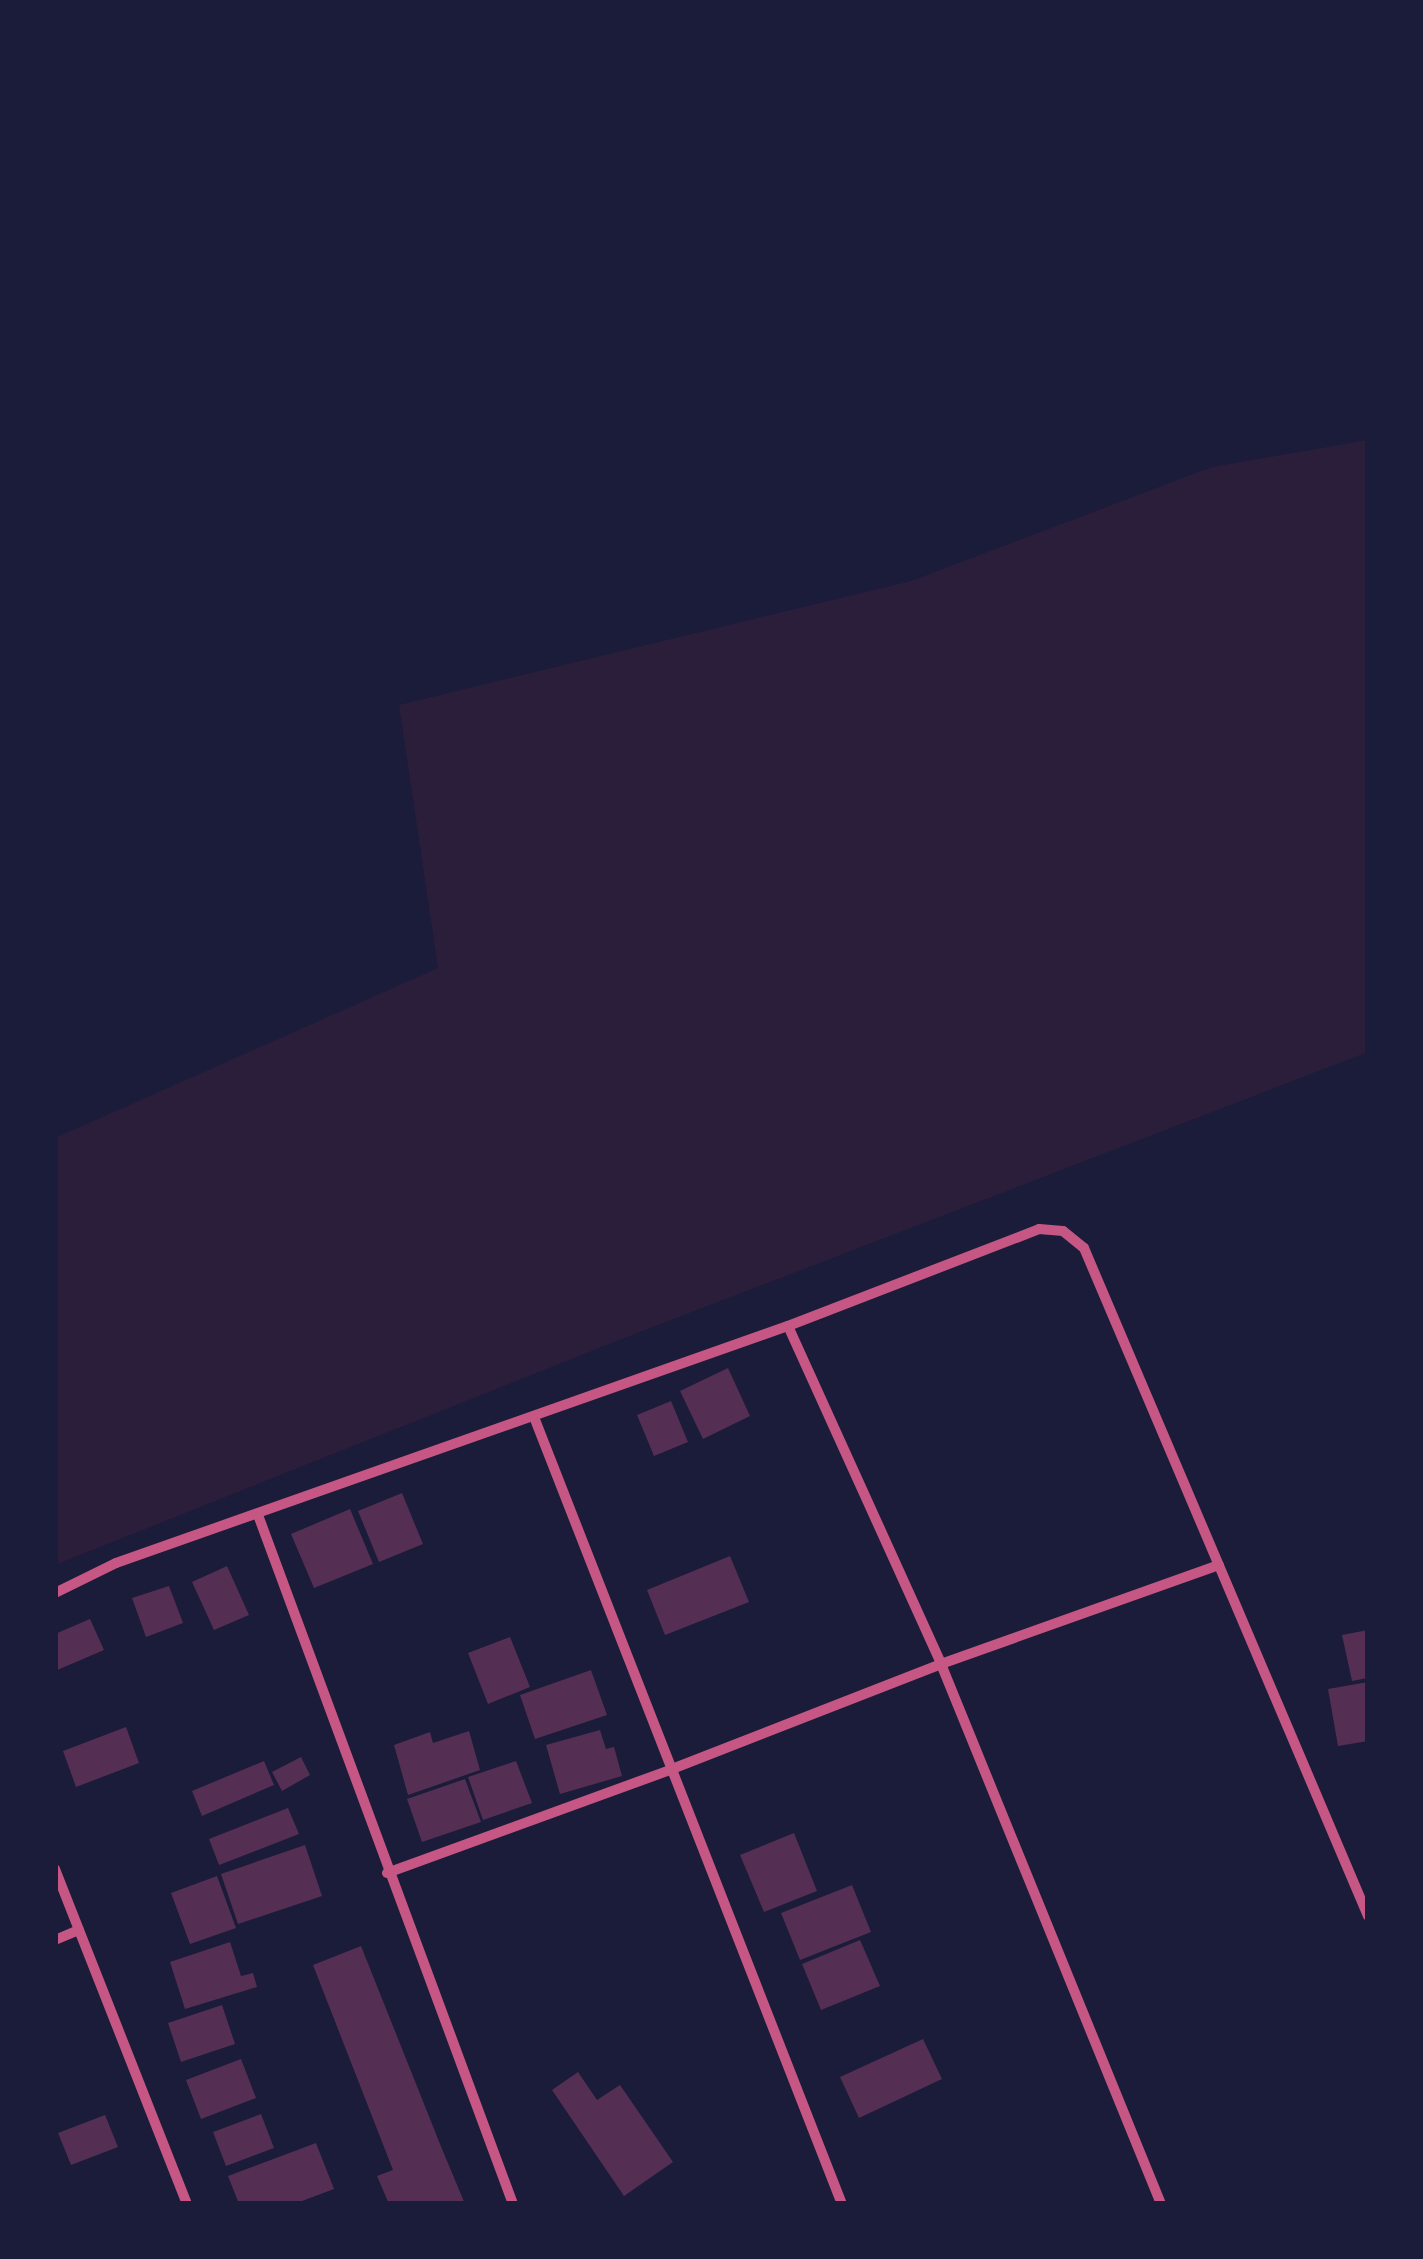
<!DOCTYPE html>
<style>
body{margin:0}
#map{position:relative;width:1423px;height:2259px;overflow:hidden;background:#1b1b3a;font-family:Mulish,sans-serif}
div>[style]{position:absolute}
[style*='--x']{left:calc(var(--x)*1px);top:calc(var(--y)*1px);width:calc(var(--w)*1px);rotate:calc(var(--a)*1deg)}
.green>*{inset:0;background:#2a1e3b}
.building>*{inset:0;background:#542f53}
.minor>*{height:10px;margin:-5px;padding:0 5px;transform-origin:5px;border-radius:5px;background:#c65784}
span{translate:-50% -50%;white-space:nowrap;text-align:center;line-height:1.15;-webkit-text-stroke:8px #1b1b3a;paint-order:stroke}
.frame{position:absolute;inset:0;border:58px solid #1b1b3a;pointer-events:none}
</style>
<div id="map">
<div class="green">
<div style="clip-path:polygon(1368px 440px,1368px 1052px,609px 1344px,55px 1565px,55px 1138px,438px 968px,399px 705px,911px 581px,1212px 467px)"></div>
</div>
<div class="building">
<div style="clip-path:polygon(728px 1368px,750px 1416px,703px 1439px,680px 1391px)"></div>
<div style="clip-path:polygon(671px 1401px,688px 1442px,654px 1456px,637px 1415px)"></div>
<div style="clip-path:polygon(402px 1493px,423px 1544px,379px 1562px,358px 1511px)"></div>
<div style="clip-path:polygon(350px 1509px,373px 1564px,314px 1588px,291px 1534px)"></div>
<div style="clip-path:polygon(730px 1556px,749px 1602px,665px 1635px,647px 1590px)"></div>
<div style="clip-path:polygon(227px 1566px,249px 1615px,214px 1630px,192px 1582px)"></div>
<div style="clip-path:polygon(169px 1586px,183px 1623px,146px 1637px,132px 1598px)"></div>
<div style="clip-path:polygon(90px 1619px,104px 1650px,55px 1671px,55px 1634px)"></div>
<div style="clip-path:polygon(1368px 1630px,1368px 1678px,1352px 1681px,1342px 1635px)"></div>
<div style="clip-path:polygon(510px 1637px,530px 1687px,488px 1704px,468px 1653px)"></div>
<div style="clip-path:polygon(591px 1670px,607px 1715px,535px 1739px,520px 1695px)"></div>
<div style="clip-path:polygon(1368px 1682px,1368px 1741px,1338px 1746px,1328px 1689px)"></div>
<div style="clip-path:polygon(126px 1727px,139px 1763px,76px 1787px,63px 1751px)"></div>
<div style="clip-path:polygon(600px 1730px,606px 1749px,614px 1747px,622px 1776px,560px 1794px,546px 1745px)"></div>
<div style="clip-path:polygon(469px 1731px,480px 1770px,408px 1795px,394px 1745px,430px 1732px,433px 1743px)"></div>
<div style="clip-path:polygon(301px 1757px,310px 1775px,282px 1791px,272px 1772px)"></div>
<div style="clip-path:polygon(264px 1761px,274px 1785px,202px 1816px,192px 1791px)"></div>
<div style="clip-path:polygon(516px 1761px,532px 1803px,483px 1820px,468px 1777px)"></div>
<div style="clip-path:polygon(465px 1779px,481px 1822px,422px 1842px,407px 1799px)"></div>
<div style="clip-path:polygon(288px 1808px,299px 1834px,219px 1865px,209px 1839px)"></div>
<div style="clip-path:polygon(794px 1833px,817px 1891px,764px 1912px,740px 1855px)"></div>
<div style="clip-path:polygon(305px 1845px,322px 1896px,238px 1924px,221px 1874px)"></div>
<div style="clip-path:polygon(217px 1876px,236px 1928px,190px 1944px,171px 1893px)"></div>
<div style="clip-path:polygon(852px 1885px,871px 1932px,800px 1960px,781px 1913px)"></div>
<div style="clip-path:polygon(860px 1940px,880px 1986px,821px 2010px,802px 1964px)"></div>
<div style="clip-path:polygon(230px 1942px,241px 1976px,253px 1973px,257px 1987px,185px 2009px,170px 1962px)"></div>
<div style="clip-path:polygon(361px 1946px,442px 2149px,465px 2204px,389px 2204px,377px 2176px,393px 2170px,313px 1965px)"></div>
<div style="clip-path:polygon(222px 2005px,235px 2044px,181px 2062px,168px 2023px)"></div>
<div style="clip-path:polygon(923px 2039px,942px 2079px,859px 2118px,840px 2077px)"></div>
<div style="clip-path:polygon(241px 2059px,256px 2098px,201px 2119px,186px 2080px)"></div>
<div style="clip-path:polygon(578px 2072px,597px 2100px,620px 2085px,673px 2162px,624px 2196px,552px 2090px)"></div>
<div style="clip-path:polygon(261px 2114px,274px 2148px,226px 2166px,213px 2132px)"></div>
<div style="clip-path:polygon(105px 2115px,118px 2147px,71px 2165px,58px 2133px)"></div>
<div style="clip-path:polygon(316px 2143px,334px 2189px,294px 2204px,239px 2204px,228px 2176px)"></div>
</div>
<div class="minor">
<div style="--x:788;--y:1326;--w:371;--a:65.6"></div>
<div style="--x:941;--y:1664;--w:583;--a:67.83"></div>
<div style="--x:534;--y:1417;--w:845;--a:68.63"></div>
<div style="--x:258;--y:1515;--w:735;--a:69.69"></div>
<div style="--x:55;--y:1593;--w:68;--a:-26.2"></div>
<div style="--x:116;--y:1563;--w:713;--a:-19.43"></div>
<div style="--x:788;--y:1326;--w:269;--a:-21.1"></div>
<div style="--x:1039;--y:1229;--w:24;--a:5"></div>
<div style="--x:1063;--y:1231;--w:27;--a:39"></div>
<div style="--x:1084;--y:1248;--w:726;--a:66.97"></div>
<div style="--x:55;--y:1869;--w:360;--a:68.5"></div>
<div style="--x:387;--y:1873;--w:303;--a:-20"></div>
<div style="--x:672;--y:1769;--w:289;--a:-21.3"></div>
<div style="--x:941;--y:1664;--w:295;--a:-19.6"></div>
<div style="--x:55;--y:1940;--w:26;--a:-23"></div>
</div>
<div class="frame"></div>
</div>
